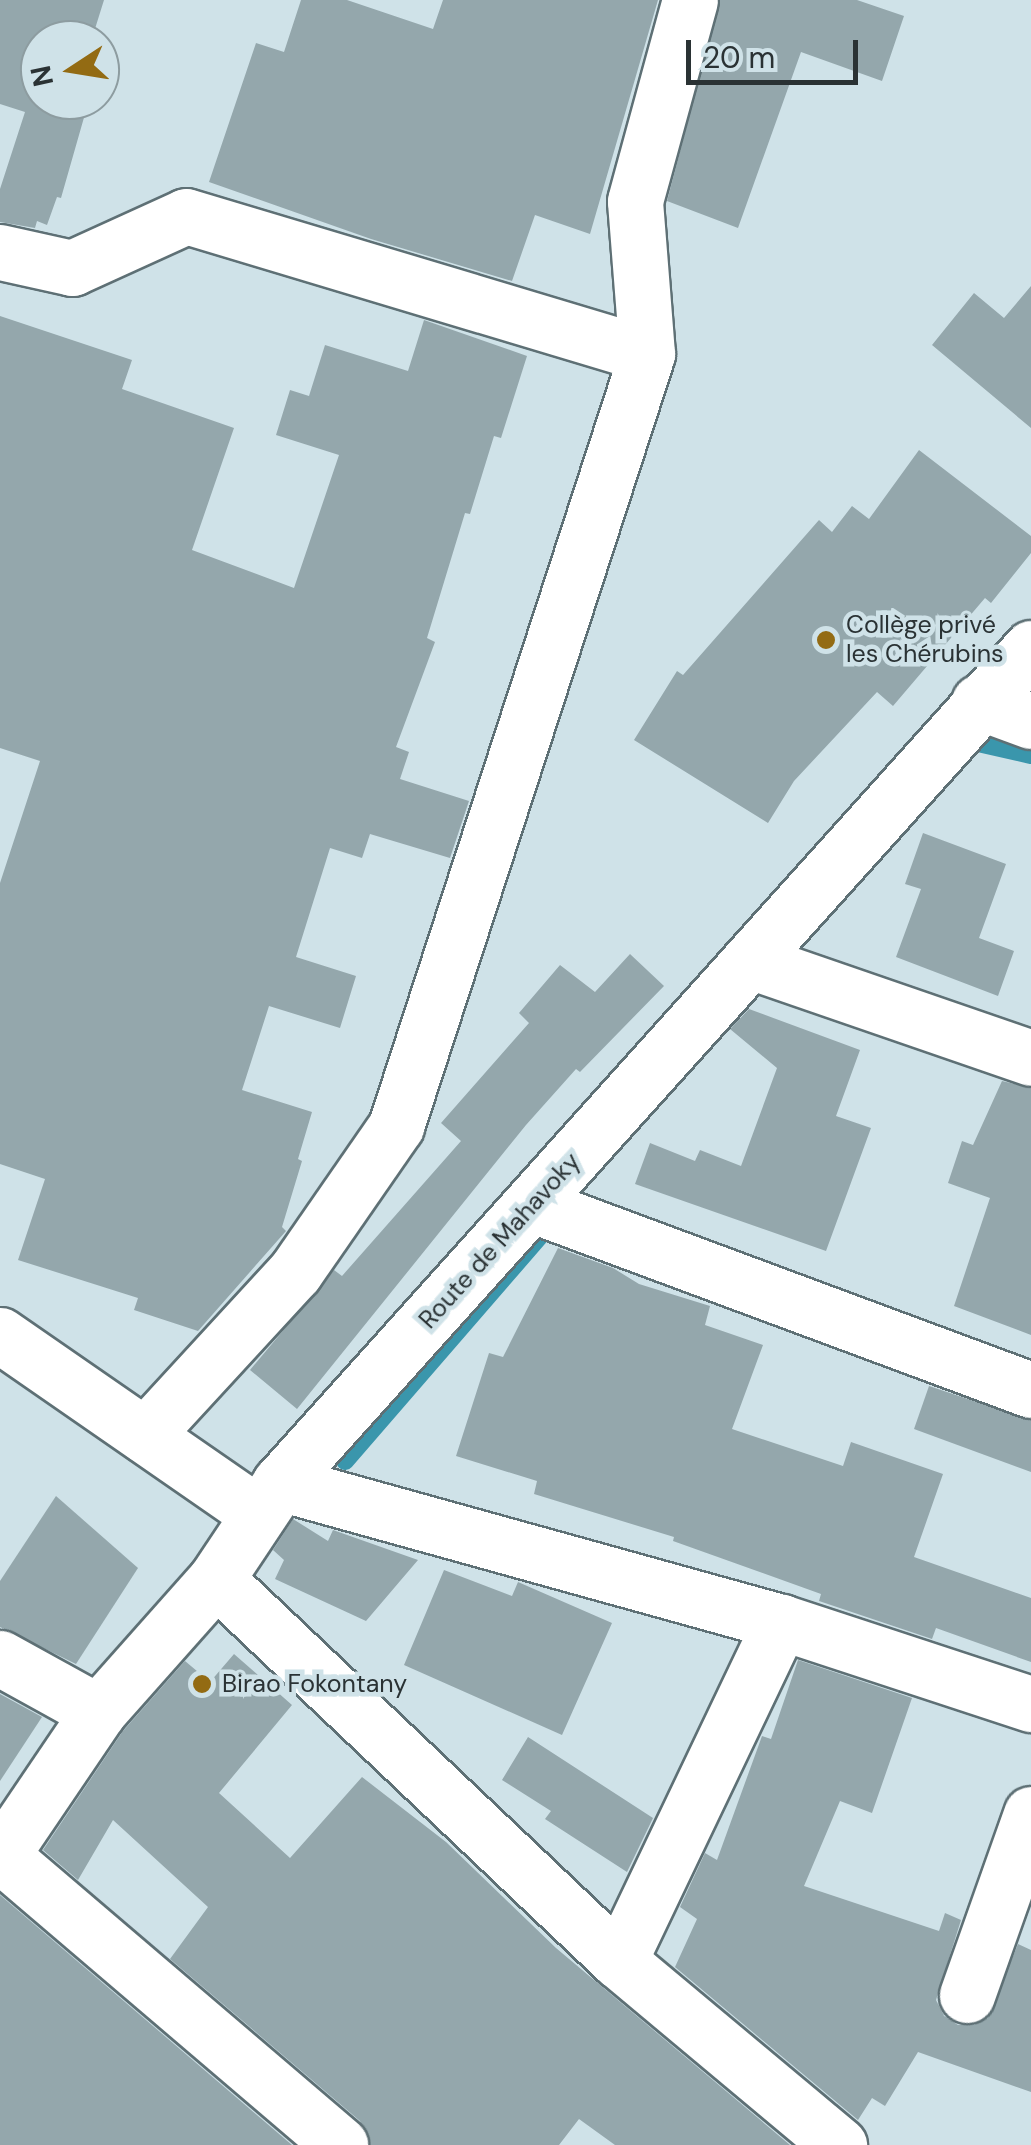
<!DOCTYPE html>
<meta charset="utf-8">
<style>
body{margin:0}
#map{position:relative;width:1031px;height:2145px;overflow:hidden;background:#cfe2e8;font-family:"DM Sans",sans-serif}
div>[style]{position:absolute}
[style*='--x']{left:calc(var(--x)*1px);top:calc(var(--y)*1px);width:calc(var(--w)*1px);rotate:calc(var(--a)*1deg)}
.stream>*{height:18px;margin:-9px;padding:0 9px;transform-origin:9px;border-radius:9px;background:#3a96ac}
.building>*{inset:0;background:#94a7ac}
.roads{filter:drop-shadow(2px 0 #5e7075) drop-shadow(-2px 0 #5e7075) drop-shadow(0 2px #5e7075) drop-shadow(0 -2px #5e7075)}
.minor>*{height:55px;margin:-27.5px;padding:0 27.5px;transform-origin:27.5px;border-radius:27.5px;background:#fff}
.tertiary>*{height:55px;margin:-27.5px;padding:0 27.5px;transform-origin:27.5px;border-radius:27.5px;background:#fff}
.dots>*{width:28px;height:28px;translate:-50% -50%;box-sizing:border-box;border:5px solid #cfe2e8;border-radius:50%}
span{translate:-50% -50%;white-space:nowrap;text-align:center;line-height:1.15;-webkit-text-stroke:9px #cfe2e8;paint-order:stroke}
.poi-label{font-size:25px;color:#2a3234}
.left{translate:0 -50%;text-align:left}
.street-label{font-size:25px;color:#2a3234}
.north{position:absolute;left:20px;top:20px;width:100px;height:100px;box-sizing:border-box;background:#cfe2e8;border:2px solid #8d9ca0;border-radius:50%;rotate:258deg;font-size:28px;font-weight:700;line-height:40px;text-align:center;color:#2a3234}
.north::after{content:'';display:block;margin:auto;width:35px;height:45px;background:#936b13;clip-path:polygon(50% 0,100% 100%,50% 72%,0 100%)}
.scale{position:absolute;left:686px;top:40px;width:172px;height:45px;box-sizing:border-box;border:5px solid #2a3234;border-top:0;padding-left:12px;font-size:30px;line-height:35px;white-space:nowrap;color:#2a3234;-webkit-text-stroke:8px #cfe2e8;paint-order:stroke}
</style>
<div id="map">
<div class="stream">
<div style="--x:978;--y:743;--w:54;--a:12.8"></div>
<div style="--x:345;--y:1461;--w:318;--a:-49.1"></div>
</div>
<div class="building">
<div style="clip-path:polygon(0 0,104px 0,94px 32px,100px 34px,98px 40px,40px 40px,40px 100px,89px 100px,61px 198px,57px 197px,47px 225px,37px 221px,35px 228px,0 222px,0 189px,25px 112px,0 104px)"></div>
<div style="clip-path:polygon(301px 0,347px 0,433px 29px,443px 0,658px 0,590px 234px,535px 215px,512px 281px,371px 239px,209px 182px,256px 43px,284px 52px)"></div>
<div style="clip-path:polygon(720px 0,857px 0,904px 16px,882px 81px,801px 52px,738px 228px,667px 201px)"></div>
<div style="clip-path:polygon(1031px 286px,1031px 428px,932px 345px,974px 293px,1004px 318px)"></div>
<div style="clip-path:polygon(0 316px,132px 360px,122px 389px,234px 428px,192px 550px,294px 588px,339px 455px,276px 435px,290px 390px,309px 396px,325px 345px,408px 371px,424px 320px,527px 356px,501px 438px,494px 436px,470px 514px,465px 513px,427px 638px,435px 642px,396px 747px,409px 752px,400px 779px,469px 801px,450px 858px,370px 834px,362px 858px,330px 848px,296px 957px,356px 976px,340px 1028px,269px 1006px,242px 1090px,312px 1112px,298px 1159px,302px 1161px,282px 1227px,286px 1231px,198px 1331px,134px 1310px,138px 1298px,18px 1260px,45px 1179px,0 1164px,0 883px,40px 761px,0 748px)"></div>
<div style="clip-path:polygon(919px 450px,1031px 536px,1031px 553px,991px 603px,985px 598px,893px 706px,877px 692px,794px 781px,768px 823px,634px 740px,677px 671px,683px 675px,819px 520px,832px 532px,852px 506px,869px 519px)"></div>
<div style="clip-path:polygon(923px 833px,1006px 864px,979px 938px,1014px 951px,998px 996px,896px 957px,921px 889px,905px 884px)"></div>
<div style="clip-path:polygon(630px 954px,664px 986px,580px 1072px,576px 1069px,526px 1125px,297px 1409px,250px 1370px,334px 1270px,342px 1276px,461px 1141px,441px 1123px,529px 1023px,519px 1013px,560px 965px,595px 992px)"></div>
<div style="clip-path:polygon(749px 1009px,860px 1050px,836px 1116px,871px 1128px,826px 1251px,635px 1184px,650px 1143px,695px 1161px,700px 1150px,741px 1166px,777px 1068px,730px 1029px)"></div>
<div style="clip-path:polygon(1002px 1081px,1031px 1088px,1031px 1335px,954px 1306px,990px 1198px,948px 1183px,962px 1141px,973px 1145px)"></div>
<div style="clip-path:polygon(558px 1248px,613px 1268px,639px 1284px,710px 1306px,705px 1325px,763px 1345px,732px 1429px,843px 1466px,851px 1442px,943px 1474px,914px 1557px,1031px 1598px,1031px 1662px,936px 1628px,932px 1639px,819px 1601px,821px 1594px,673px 1541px,674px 1537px,534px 1494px,537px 1481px,456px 1456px,489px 1353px,503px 1357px)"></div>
<div style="clip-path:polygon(929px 1386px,1031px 1420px,1031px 1472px,914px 1429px)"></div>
<div style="clip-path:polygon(56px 1496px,138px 1568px,76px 1664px,0 1627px,0 1581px)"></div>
<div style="clip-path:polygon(293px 1519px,328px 1541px,333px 1530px,418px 1560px,366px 1621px,275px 1579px,284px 1560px,273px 1550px)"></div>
<div style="clip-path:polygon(444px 1570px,512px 1596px,518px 1582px,612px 1623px,562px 1735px,404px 1665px)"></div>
<div style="clip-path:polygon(234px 1654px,292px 1705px,219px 1793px,290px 1858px,362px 1777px,446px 1842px,556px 1948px,790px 2145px,615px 2145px,579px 2119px,559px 2145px,370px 2145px,360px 2121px,170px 1959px,208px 1907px,113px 1820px,78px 1880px,43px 1850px,123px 1731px,185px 1661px,210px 1682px)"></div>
<div style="clip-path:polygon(798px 1660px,912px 1698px,872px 1813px,840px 1801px,804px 1886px,939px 1931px,945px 1913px,961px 1920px,936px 2000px,944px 2016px,958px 2025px,974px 2025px,988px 2018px,1018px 1944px,1031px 1950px,1031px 2092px,918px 2052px,885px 2106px,872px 2098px,858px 2120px,675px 1967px,697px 1919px,680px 1907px,705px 1853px,717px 1860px,762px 1736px,771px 1739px)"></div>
<div style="clip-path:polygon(0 1694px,42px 1717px,0 1781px)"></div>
<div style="clip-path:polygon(528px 1737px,653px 1818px,627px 1872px,545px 1819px,551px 1811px,502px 1780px)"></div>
<div style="clip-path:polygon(0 1895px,292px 2145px,0 2145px)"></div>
</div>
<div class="roads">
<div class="minor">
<div style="--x:0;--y:252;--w:74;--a:12.5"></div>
<div style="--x:72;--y:268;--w:125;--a:-24.5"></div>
<div style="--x:186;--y:216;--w:481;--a:16.7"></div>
<div style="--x:979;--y:702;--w:55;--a:20.1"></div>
<div style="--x:750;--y:961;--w:297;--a:19"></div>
<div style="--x:533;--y:1205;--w:531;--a:20.38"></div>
<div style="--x:0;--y:1335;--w:313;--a:34.7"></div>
<div style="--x:145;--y:1435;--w:222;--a:-47.4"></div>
<div style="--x:295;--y:1272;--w:178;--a:-55.3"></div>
<div style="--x:396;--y:1126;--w:812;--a:-71.99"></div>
<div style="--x:647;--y:354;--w:153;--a:-94.5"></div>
<div style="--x:635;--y:201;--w:208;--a:-74.7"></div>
<div style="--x:280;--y:1483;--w:520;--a:15.51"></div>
<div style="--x:781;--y:1622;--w:263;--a:18.2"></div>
<div style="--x:216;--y:1579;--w:555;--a:43.47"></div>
<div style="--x:619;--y:1961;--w:287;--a:39.9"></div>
<div style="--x:0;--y:1658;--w:112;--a:28.9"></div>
<div style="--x:1;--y:1855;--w:446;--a:40.5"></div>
<div style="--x:619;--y:1961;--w:376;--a:-64.5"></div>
<div style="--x:967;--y:1995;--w:192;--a:-70.5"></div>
</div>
<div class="tertiary">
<div style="--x:0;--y:1857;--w:175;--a:-55.9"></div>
<div style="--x:98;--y:1712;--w:178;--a:-48.4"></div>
<div style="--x:216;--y:1579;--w:115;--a:-56.3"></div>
<div style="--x:280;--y:1483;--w:1123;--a:-48.03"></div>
</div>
</div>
<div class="dots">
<div style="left:826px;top:640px;background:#936b13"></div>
<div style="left:202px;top:1684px;background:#936b13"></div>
</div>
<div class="poi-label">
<span class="left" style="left:846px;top:640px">Collège privé<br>les Chérubins</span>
<span class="left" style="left:222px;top:1684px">Birao Fokontany</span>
</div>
<div class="street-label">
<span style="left:500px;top:1241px;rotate:-48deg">Route de Mahavoky</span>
</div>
<div class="north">N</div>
<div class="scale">20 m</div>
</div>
